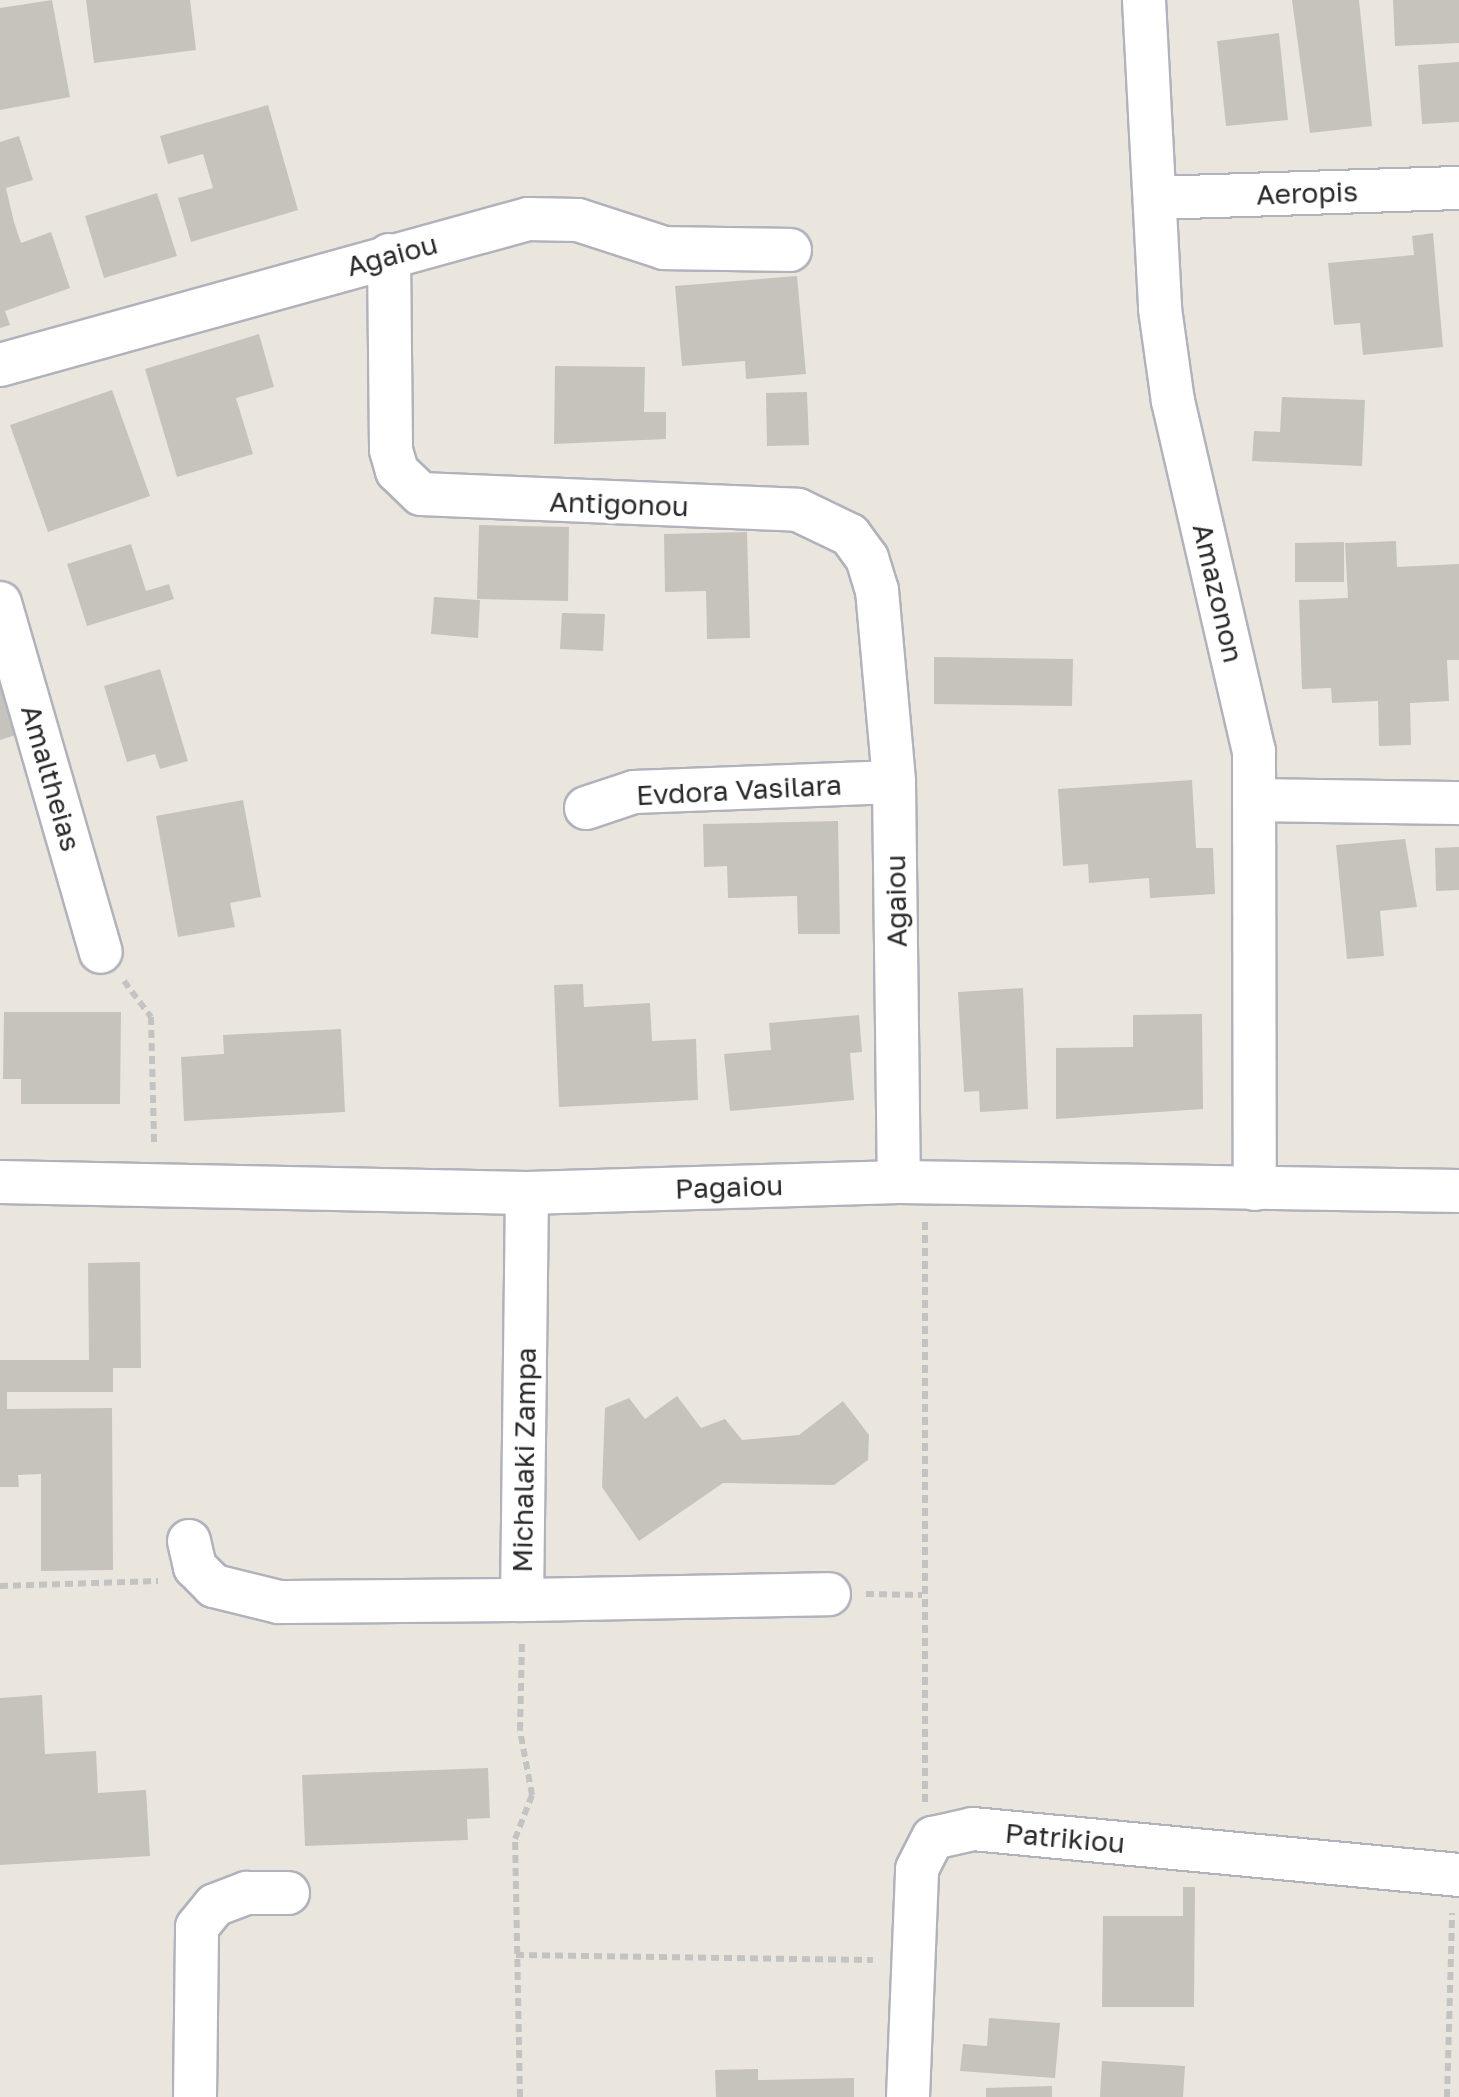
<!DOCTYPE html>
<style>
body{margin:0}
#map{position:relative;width:1459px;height:2097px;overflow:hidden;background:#ebe6dd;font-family:"Golos Text",sans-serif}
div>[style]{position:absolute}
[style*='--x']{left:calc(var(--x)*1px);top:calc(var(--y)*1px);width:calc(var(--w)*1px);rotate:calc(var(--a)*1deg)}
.building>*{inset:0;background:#c6c3bc}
.path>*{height:6px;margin-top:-3px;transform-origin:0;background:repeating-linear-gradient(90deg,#c3c3c3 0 8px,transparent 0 13px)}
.roads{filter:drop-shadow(2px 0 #b0b2bc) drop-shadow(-2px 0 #b0b2bc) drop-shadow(0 2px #b0b2bc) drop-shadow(0 -2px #b0b2bc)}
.minor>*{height:42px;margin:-21px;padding:0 21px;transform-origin:21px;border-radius:21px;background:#fff}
span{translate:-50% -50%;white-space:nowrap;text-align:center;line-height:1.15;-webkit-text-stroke:8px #fff;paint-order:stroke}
.street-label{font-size:28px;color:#2a2a2a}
</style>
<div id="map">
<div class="building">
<div style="clip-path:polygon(52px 0,70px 97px,0 110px,0 8px)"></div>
<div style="clip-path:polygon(86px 0,190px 0,196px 50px,94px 63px)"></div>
<div style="clip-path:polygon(1292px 0,1359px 0,1372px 126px,1310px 133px)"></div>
<div style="clip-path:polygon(1393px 0,1459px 0,1459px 43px,1395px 46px)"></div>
<div style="clip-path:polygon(1279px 33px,1288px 120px,1226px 126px,1217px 41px)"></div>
<div style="clip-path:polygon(1459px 62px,1459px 122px,1422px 124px,1418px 65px)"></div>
<div style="clip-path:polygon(268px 105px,298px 210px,191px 242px,178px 198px,213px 188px,203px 154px,168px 164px,160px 136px)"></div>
<div style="clip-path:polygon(19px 136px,33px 180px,6px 188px,14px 222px,21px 243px,51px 232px,70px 288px,5px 311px,10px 325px,0 328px,0 142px)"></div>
<div style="clip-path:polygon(157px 193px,177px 256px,104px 278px,85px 216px)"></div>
<div style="clip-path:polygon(1433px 233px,1443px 347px,1363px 355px,1360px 323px,1334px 325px,1328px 263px,1414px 255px,1412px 236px)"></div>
<div style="clip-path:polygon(797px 276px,806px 374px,746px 379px,745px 361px,682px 366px,675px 286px)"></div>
<div style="clip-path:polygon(259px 334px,274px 387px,236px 398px,253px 454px,177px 477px,145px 369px)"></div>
<div style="clip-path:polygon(555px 366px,645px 367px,644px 412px,666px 412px,666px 439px,554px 444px)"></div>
<div style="clip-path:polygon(112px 390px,150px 496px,48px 532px,10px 425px)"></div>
<div style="clip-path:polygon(807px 392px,809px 445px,767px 446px,766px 393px)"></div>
<div style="clip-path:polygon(1282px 397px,1365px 400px,1362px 466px,1252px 461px,1254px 431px,1280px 432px)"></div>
<div style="clip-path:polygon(479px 525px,569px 527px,568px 601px,477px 599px)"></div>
<div style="clip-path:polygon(747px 532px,750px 638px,707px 639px,706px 591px,665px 592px,664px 534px)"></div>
<div style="clip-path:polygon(1396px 541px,1397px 567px,1459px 564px,1459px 660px,1447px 660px,1449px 701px,1410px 703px,1411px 745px,1379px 746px,1378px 701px,1332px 703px,1331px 688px,1302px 689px,1299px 600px,1348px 598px,1345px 543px)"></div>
<div style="clip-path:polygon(1344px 542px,1344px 582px,1295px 582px,1295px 543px)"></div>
<div style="clip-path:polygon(131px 544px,146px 591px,169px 584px,174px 599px,87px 626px,67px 564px)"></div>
<div style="clip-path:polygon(434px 597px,480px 600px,478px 638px,431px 634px)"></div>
<div style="clip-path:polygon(562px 613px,605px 614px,603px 651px,560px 649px)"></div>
<div style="clip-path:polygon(934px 657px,1073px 659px,1072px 706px,934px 704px)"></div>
<div style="clip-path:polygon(160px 669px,188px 761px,160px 769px,155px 754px,127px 762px,104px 686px)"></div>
<div style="clip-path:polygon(0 677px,19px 734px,0 740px)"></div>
<div style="clip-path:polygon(1192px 780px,1196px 848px,1213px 848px,1215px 894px,1150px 898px,1149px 878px,1089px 883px,1088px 864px,1063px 866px,1058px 789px)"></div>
<div style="clip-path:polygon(243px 800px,261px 897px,230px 903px,235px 927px,178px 937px,156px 816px)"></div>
<div style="clip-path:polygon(838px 821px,840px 934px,798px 934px,797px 896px,728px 898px,727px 866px,704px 867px,703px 824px)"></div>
<div style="clip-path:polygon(1405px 839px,1417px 907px,1380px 911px,1384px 956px,1347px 959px,1336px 845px)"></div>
<div style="clip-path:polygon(1459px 847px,1459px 890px,1436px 891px,1435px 848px)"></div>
<div style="clip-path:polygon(583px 984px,584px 1007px,650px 1003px,652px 1041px,696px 1039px,698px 1100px,559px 1107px,554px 985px)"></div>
<div style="clip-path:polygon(1023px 988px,1028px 1109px,980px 1112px,979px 1091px,964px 1092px,958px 992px)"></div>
<div style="clip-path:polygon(4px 1012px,121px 1012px,120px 1104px,21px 1104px,21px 1079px,3px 1079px)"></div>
<div style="clip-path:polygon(1202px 1014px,1203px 1109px,1056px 1119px,1056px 1048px,1133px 1047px,1133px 1015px)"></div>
<div style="clip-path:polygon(859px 1015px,862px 1052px,850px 1053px,854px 1100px,730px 1111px,724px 1054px,771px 1050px,769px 1023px)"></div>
<div style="clip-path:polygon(341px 1029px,345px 1112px,184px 1121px,181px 1057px,224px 1054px,223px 1035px)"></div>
<div style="clip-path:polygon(140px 1262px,141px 1368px,113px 1368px,113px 1392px,7px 1392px,7px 1409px,112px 1408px,113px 1570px,41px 1571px,41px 1474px,18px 1475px,19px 1487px,0 1487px,0 1360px,89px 1360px,88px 1263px)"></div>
<div style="clip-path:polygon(677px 1396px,701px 1428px,725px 1419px,742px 1440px,799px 1435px,843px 1401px,869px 1435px,868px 1460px,834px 1485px,723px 1483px,639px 1541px,602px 1487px,605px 1408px,629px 1398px,645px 1419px)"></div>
<div style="clip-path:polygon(42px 1695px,45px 1754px,96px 1751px,98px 1793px,146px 1790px,150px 1856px,0 1865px,0 1698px)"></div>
<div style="clip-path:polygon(488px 1768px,490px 1818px,467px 1819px,468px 1840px,305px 1846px,302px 1775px)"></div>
<div style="clip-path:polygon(1183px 1887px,1195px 1887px,1194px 2007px,1102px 2007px,1103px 1916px,1183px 1916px)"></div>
<div style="clip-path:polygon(989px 2018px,1060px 2023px,1055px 2078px,960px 2071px,963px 2044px,987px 2046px)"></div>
<div style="clip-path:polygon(1102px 2061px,1185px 2066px,1183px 2097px,1100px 2097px)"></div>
<div style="clip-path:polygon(758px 2069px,758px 2080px,854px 2078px,854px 2097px,716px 2097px,715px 2070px)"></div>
<div style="clip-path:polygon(1052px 2086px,1052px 2097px,986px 2097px,986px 2088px)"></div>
</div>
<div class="path">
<div style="--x:124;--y:981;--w:45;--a:53.1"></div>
<div style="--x:151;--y:1017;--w:127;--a:88.6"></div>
<div style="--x:0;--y:1586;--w:158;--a:-1.8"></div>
<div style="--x:866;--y:1594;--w:56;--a:1"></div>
<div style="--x:925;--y:1802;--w:583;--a:-90"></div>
<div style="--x:516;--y:1955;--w:357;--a:0.8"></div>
<div style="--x:520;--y:2097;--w:258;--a:-91.1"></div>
<div style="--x:515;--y:1839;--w:47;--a:-68.9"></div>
<div style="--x:532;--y:1795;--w:66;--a:-100.5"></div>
<div style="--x:520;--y:1730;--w:91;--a:-88.7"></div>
<div style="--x:1447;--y:2097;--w:184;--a:-88.4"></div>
</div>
<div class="roads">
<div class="minor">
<div style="--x:1144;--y:0;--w:309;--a:87"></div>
<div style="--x:1160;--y:309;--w:93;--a:82"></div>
<div style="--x:1173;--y:401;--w:359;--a:77"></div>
<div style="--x:1254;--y:751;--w:438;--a:89.9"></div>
<div style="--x:1155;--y:198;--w:304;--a:-1.9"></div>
<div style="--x:389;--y:255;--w:195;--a:89.4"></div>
<div style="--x:391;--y:450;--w:22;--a:74"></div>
<div style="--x:397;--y:471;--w:33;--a:44"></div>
<div style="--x:421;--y:494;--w:377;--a:2.4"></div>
<div style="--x:798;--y:510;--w:58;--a:25.7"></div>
<div style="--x:850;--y:535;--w:29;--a:54"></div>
<div style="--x:867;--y:558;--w:34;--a:73"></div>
<div style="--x:877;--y:590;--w:193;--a:84.9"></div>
<div style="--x:894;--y:782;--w:400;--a:89.3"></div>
<div style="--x:0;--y:365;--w:548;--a:-15.46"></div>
<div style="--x:528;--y:219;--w:50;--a:1.1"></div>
<div style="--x:578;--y:220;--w:90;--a:18"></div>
<div style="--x:664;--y:248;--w:126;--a:0.9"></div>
<div style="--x:0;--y:603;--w:363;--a:73.9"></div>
<div style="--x:1257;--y:800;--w:202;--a:0.9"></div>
<div style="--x:586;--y:808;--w:51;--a:-18.4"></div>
<div style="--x:634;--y:792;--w:260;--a:-2.2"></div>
<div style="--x:0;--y:1182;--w:527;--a:1.2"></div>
<div style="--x:527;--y:1193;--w:372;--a:-1.7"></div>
<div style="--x:899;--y:1182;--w:560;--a:0.92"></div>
<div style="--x:527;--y:1193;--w:407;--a:90.7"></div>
<div style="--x:522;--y:1600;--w:307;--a:-1.1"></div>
<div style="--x:189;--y:1541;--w:27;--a:77"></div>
<div style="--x:195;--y:1567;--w:27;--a:45"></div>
<div style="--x:214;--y:1586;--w:67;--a:13.8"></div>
<div style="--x:279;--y:1602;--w:243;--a:-0.5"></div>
<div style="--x:195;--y:2097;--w:170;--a:-89.3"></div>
<div style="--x:197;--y:1927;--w:28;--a:-51"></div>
<div style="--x:215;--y:1905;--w:34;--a:-21"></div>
<div style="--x:247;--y:1893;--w:41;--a:0"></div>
<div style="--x:908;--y:2097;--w:228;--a:-87.7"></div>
<div style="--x:917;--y:1869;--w:35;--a:-63"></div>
<div style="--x:933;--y:1838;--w:41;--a:-12.7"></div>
<div style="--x:973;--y:1829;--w:488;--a:5.4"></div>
</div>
</div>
<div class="street-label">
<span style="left:1307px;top:193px;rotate:-2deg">Aeropis</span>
<span style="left:392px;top:255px;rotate:-15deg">Agaiou</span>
<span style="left:619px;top:504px;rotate:2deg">Antigonou</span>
<span style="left:1218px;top:593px;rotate:77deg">Amazonon</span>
<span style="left:51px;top:778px;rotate:74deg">Amaltheias</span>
<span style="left:739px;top:790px;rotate:-3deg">Evdora Vasilara</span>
<span style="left:896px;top:901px;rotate:-91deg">Agaiou</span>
<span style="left:729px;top:1187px;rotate:-2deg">Pagaiou</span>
<span style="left:524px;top:1460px;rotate:-89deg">Michalaki Zampa</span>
<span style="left:1065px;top:1838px;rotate:5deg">Patrikiou</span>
</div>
</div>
